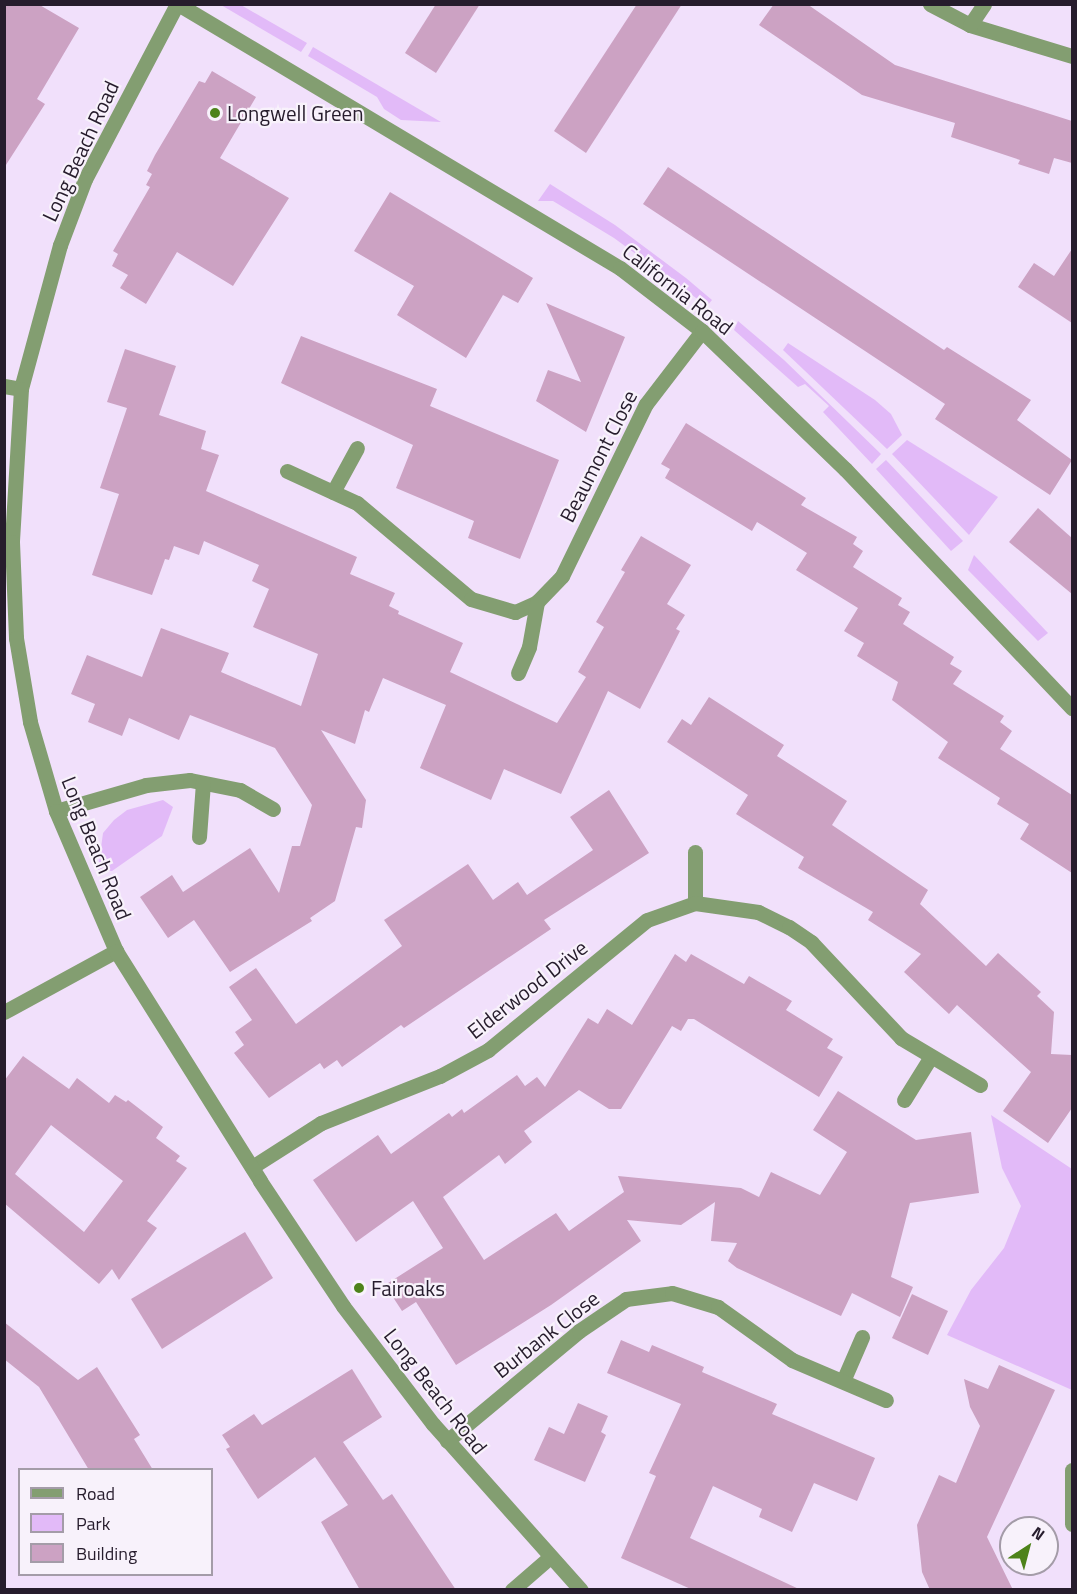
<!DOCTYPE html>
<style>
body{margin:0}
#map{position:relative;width:1077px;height:1594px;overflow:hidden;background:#f1e0fb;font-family:"Titillium Web",sans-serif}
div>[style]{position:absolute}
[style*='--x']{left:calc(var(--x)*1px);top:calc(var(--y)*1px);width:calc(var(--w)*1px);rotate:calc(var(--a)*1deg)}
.green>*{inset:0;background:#e2baf8}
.building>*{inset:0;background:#cca2c3}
.minor>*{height:15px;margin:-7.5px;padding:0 7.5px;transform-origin:7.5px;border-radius:7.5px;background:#839e71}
.tertiary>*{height:15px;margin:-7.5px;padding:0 7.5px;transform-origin:7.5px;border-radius:7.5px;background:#839e71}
.dots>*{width:16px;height:16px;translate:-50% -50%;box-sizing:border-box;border:3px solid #f8f2fb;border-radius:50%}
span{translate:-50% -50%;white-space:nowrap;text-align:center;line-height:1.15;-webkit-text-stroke:4.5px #f8f2fb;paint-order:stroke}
.poi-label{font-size:21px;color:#261c2c}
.left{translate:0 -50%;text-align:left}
.street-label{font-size:21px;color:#261c2c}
.frame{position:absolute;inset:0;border:6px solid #261c2c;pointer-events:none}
.legend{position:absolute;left:18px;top:1468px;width:195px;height:108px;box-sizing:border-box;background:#f8f2fb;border:2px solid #a49ca8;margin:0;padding:8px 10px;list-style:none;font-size:18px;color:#261c2c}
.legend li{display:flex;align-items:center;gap:12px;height:30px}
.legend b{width:30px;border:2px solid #a49ca8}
.north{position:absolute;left:999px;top:1516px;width:60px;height:60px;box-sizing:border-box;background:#f8f2fb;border:2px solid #a49ca8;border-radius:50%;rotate:36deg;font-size:16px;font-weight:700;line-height:24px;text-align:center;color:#261c2c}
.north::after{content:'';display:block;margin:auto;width:21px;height:27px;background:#4e831a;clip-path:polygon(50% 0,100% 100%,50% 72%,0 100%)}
</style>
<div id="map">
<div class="green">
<div style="clip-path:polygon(221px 5px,241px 5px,307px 43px,301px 52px)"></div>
<div style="clip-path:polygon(313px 47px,441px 122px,401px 120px,384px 109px,377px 97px,308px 56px)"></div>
<div style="clip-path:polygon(550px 184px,615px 225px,686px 278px,712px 300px,707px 306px,614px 238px,553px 201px,538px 201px)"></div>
<div style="clip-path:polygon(738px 321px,784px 360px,881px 454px,872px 464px,823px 412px,829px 406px,805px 384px,798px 387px,734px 330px)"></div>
<div style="clip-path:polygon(788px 343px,875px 400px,891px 414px,902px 435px,887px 449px,783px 350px)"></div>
<div style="clip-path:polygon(907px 440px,998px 497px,969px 535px,892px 454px)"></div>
<div style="clip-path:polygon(886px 460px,963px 541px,951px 551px,876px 469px)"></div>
<div style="clip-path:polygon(974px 555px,1048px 633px,1038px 641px,968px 570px)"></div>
<div style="clip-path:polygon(163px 800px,173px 807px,162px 836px,112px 871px,98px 870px,103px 833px,114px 820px,127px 810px)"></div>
<div style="clip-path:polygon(991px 1115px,1072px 1169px,1072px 1390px,947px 1335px,971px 1290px,1004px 1248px,1021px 1206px,1002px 1168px)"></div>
</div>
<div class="building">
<div style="clip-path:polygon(4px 4px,38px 4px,79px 28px,37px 99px,45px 104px,4px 168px)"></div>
<div style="clip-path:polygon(436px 4px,480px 4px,436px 73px,405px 53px)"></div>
<div style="clip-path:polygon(637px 4px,682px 4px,586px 153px,554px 131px)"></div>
<div style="clip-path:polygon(774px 4px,807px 4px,895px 65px,1072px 121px,1072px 163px,1054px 158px,1049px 174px,1018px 164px,1020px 160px,951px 137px,955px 123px,862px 95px,759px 25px)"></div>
<div style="clip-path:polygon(212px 71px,256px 97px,220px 158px,289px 198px,233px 286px,177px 252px,146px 304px,120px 288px,128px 275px,112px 266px,118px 254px,113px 251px,150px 187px,146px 185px,152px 174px,147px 171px,155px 155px,199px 81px,205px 83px)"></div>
<div style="clip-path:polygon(668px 167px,944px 350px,947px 347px,1031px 400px,1017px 420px,1072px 460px,1050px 495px,935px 419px,945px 404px,643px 204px)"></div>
<div style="clip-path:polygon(390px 192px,533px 278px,518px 303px,503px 295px,466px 358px,397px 315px,414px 286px,354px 251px)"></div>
<div style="clip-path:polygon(1072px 249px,1072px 323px,1018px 287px,1034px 263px,1054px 276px)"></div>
<div style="clip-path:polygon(546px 303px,625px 337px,586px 432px,536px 401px,548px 370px,581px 382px)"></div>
<div style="clip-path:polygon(301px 336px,437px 389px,430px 406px,559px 460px,520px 559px,468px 538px,474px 521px,396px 488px,413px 445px,281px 383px)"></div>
<div style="clip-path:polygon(125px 349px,176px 366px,159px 415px,206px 431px,201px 449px,219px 455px,206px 491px,357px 557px,350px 574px,395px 593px,389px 606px,399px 611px,398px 614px,463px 643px,450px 672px,557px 723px,586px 677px,578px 672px,604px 627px,596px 622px,625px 572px,621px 570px,641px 536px,691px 565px,667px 604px,685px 615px,676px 629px,680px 631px,640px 709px,608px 691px,561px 794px,504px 769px,491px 800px,420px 768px,446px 705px,383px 678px,369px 712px,365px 710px,355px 744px,321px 730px,366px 800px,362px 828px,356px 827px,335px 901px,310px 918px,312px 921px,230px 972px,194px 920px,168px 938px,140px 897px,172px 875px,183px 892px,250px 848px,279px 893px,292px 846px,300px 846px,312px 805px,275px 748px,190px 715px,179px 740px,129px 718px,122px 736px,88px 722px,95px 704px,71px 694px,87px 655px,142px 677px,161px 628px,229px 653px,221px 672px,301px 706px,318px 654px,253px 627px,269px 589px,252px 581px,259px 565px,204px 541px,199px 555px,174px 546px,169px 560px,165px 559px,152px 595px,92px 575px,119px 494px,100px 488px,127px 408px,107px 402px)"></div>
<div style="clip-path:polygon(686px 423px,806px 498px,801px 505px,857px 537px,853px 544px,863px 551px,853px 567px,902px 598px,898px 605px,910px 612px,903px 624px,954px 657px,950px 664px,962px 671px,953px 684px,1004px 716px,1000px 722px,1012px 731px,1000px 749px,1072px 795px,1072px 873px,1020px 839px,1029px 824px,997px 804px,1000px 798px,938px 758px,948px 742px,892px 700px,898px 682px,857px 656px,864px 643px,844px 631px,858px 608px,796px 570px,807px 553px,757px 522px,752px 531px,665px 478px,670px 469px,661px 464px)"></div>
<div style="clip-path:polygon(1038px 508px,1072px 538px,1072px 594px,1009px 542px)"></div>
<div style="clip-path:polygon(709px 697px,784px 745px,777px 756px,847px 801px,832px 825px,928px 890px,920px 904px,986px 966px,998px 953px,1041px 992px,1037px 996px,1054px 1012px,1051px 1054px,1072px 1055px,1072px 1108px,1048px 1143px,1003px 1111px,1031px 1072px,957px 1005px,949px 1014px,904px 972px,921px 954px,868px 920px,873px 912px,798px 868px,804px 857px,736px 814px,748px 795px,667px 742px,682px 719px,691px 725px)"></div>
<div style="clip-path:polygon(609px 790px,649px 853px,544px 920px,551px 929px,404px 1028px,401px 1025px,342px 1067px,337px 1060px,324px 1069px,320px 1063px,269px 1098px,234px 1053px,244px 1045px,235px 1032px,252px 1020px,229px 987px,256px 968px,296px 1024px,402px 946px,384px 920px,468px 864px,493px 900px,518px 882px,527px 895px,593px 850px,570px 817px)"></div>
<div style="clip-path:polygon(675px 954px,686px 962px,691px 954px,744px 984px,749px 976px,792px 1001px,786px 1010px,833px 1039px,827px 1048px,843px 1057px,819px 1097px,694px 1019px,688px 1019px,681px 1031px,672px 1026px,621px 1109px,609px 1109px,579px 1090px,524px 1131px,532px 1142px,505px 1164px,499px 1155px,443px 1197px,484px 1260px,556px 1213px,569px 1231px,624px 1192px,618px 1176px,741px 1188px,759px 1197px,771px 1172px,820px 1195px,847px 1152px,813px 1130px,838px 1091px,916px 1140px,971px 1132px,979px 1193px,910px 1203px,891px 1277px,913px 1287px,900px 1317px,852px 1293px,841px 1316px,737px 1268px,728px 1261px,737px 1243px,711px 1241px,715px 1202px,681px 1225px,627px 1220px,641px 1241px,551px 1305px,456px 1365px,416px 1302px,402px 1311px,385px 1285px,443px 1248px,413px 1201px,356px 1242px,313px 1180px,378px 1135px,391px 1154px,449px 1113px,452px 1117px,462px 1109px,464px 1113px,517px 1075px,525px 1086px,537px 1077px,545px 1087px,588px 1018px,598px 1024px,607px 1009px,632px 1025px)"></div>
<div style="clip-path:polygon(evenodd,23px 1056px,69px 1089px,77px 1078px,109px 1103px,115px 1095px,126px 1102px,128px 1100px,163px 1127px,156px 1138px,180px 1156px,176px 1161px,187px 1168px,147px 1221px,157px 1228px,119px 1280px,112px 1269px,99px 1284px,4px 1203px,4px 1081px,23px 1056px,51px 1125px,123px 1181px,84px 1232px,15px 1174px,51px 1125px)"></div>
<div style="clip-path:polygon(245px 1232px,273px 1278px,162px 1349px,131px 1299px)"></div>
<div style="clip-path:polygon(912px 1294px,948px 1311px,928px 1355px,892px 1338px)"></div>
<div style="clip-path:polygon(4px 1322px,78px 1380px,97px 1367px,140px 1435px,134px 1439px,153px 1470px,89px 1470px,39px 1387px,4px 1359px)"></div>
<div style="clip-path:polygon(621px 1340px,649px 1352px,652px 1345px,704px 1367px,702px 1372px,777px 1404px,772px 1414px,875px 1458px,857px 1501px,814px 1483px,792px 1532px,759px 1517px,762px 1509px,713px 1486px,690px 1538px,801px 1590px,693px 1590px,621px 1558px,656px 1476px,649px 1473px,681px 1404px,607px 1373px)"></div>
<div style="clip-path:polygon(999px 1365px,1055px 1390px,987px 1537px,1013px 1590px,930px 1590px,922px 1572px,917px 1525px,939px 1475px,956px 1483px,980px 1426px,970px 1407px,964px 1379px,988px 1389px)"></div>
<div style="clip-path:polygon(352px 1369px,382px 1417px,343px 1442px,383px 1500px,392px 1494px,456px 1590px,360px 1590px,321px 1522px,348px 1505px,315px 1457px,258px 1499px,226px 1449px,230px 1447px,222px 1435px,254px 1414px,262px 1425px)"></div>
<div style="clip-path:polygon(578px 1403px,608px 1416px,601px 1432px,606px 1435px,585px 1482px,534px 1460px,549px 1427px,564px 1434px)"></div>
</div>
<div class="minor">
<div style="--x:930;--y:4;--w:45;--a:27.7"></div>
<div style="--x:970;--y:25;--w:107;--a:16.9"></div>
<div style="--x:970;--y:25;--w:25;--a:-56"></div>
<div style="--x:4;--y:386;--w:17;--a:10"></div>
<div style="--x:287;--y:471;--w:77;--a:24.6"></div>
<div style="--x:357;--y:503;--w:149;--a:40.1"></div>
<div style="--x:471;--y:599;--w:46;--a:16.5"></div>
<div style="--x:515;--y:612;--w:24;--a:-24"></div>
<div style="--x:537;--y:602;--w:36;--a:-46"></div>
<div style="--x:562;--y:576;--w:191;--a:-64"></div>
<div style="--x:646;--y:404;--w:92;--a:-52.5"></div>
<div style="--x:333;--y:492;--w:50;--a:-61.4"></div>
<div style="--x:518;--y:673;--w:28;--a:-67"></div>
<div style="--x:529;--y:647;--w:46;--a:-79.9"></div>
<div style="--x:56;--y:811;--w:94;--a:-16.1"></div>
<div style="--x:146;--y:785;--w:44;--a:-6.5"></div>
<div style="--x:190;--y:780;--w:51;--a:11.3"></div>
<div style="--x:240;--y:790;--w:38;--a:30"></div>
<div style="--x:199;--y:837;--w:54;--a:-85.8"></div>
<div style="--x:695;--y:903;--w:51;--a:-90"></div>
<div style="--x:4;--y:1012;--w:128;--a:-28.6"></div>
<div style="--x:904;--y:1100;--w:49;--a:-58.2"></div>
<div style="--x:252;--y:1167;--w:82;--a:-32.5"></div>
<div style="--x:321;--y:1123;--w:128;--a:-21.6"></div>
<div style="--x:440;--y:1076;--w:55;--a:-28.4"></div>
<div style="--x:488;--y:1050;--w:205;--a:-39.3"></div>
<div style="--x:647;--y:920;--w:51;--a:-19.5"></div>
<div style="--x:695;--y:903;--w:64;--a:8.1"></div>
<div style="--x:758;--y:912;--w:34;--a:26"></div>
<div style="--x:789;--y:927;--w:27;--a:34"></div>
<div style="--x:811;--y:942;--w:132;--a:46.8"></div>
<div style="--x:901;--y:1038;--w:92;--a:30.7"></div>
<div style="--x:843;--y:1381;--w:48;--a:-66.6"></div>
<div style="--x:447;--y:1441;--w:172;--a:-39.8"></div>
<div style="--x:579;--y:1331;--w:57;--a:-34.2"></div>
<div style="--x:626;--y:1299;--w:46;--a:-7.4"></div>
<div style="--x:672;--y:1293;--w:48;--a:16.9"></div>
<div style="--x:718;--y:1307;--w:91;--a:35.6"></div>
<div style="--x:792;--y:1360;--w:102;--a:23.1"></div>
<div style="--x:1072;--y:1470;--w:54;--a:90"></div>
<div style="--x:512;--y:1590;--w:49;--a:-40.9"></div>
</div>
<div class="tertiary">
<div style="--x:177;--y:4;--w:198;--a:117.7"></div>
<div style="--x:85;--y:179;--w:71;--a:110.7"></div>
<div style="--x:60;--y:245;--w:149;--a:105.2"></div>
<div style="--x:21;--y:389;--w:153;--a:93.4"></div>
<div style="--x:12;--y:542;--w:96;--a:87.6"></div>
<div style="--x:16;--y:638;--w:85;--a:80.5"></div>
<div style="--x:30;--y:722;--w:93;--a:73.7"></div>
<div style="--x:56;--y:811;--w:152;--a:66.8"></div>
<div style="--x:116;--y:951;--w:271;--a:57.9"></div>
<div style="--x:260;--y:1181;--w:150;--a:56.4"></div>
<div style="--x:343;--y:1306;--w:148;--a:52.7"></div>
<div style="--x:433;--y:1424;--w:222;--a:48.3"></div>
<div style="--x:178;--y:4;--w:515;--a:30.85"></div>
<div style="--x:620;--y:268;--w:103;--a:37.5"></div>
<div style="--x:702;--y:331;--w:199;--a:44"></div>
<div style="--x:845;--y:469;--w:330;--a:46.5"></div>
</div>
<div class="dots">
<div style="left:215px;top:113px;background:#4e831a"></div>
<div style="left:359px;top:1288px;background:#4e831a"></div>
</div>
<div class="poi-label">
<span class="left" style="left:227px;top:113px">Longwell Green</span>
<span class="left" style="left:371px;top:1288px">Fairoaks</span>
</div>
<div class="street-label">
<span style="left:80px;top:151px;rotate:-65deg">Long Beach Road</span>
<span style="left:678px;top:289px;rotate:38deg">California Road</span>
<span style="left:598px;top:456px;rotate:-63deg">Beaumont Close</span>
<span style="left:97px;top:848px;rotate:68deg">Long Beach Road</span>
<span style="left:527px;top:989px;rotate:-38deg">Elderwood Drive</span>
<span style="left:546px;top:1334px;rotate:-38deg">Burbank Close</span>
<span style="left:436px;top:1391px;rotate:52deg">Long Beach Road</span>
</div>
<div class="frame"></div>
<ul class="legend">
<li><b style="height:8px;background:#839e71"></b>Road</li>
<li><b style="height:16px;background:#e2baf8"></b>Park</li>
<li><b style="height:16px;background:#cca2c3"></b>Building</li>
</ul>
<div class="north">N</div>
</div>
